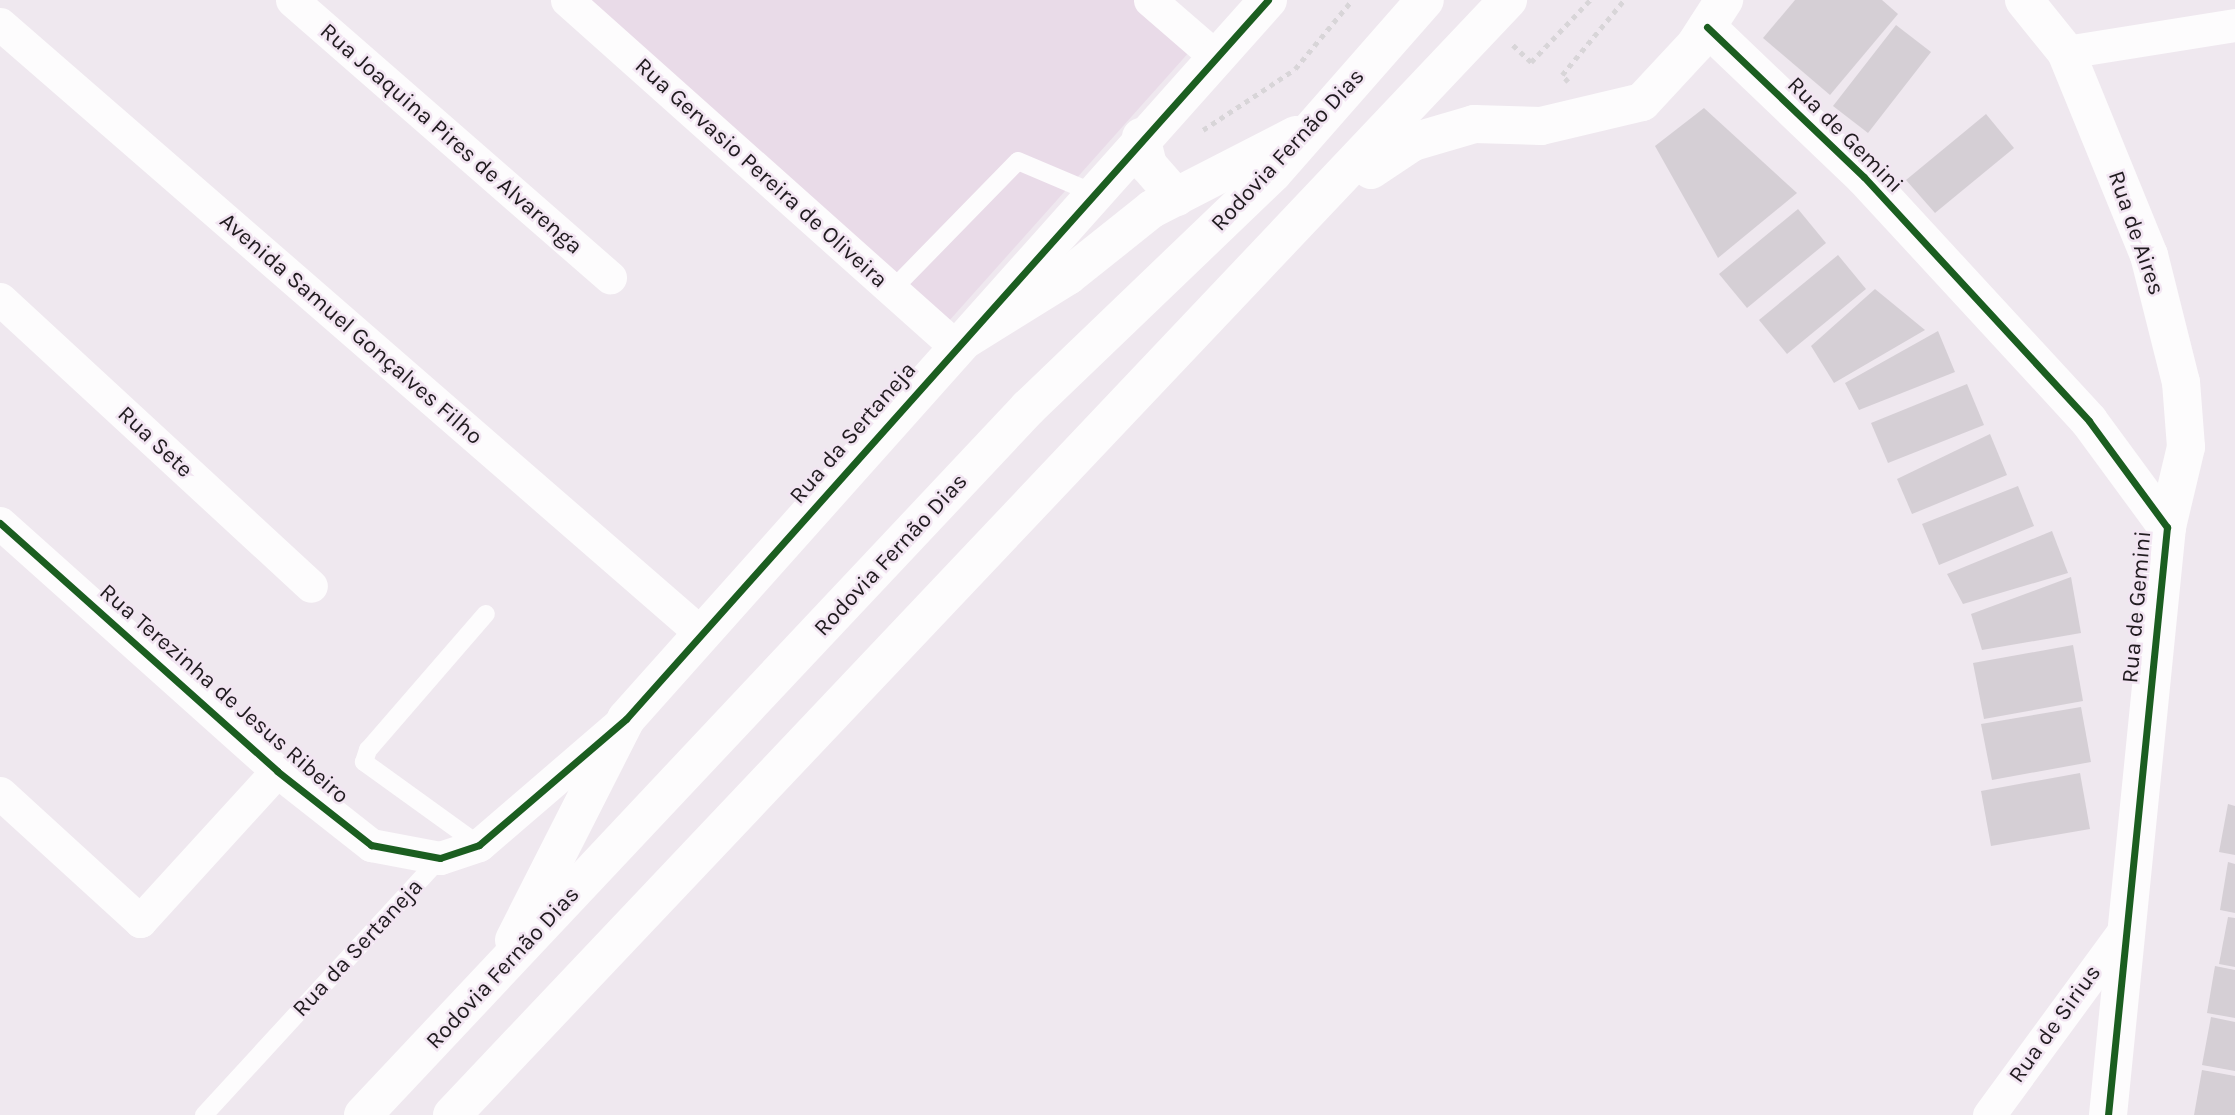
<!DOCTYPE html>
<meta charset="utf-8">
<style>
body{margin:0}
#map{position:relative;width:2235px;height:1115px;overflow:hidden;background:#efe8ef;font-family:Karla,sans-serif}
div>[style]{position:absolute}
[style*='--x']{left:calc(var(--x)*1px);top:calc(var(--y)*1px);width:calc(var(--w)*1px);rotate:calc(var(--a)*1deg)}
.built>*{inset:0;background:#e9dbe8}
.building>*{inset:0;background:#d5cfd5}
.path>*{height:4.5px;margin-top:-2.25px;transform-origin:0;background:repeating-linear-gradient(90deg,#d8d5d8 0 5px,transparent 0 10px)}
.service>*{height:18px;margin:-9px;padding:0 9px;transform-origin:9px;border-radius:9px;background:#fdfcfd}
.minor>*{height:33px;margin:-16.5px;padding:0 16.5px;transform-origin:16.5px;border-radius:16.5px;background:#fdfcfd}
.tertiary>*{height:38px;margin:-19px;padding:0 19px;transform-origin:19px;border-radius:19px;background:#fdfcfd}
.motorway>*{height:38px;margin:-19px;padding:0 19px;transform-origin:19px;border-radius:19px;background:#fdfcfd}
.cycleway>*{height:7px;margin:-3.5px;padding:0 3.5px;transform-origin:3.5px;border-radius:3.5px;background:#1b5e20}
span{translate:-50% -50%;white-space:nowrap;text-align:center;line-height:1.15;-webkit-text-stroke:5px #f2e5f2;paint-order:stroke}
.street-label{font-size:23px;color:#201b1f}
</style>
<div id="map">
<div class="built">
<div style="clip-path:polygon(567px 0,1135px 0,1191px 50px,940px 331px)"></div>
</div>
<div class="building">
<div style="clip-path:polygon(1795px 0,1882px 0,1898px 14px,1830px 95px,1763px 38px)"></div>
<div style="clip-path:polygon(1896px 25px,1931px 52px,1868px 133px,1833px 106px)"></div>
<div style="clip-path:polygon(1704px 108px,1797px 193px,1718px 258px,1655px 146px)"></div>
<div style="clip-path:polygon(1986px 114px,2014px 148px,1935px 213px,1906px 180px)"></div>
<div style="clip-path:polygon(1798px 209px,1826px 243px,1747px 308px,1719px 274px)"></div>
<div style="clip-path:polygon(1838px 255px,1866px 289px,1787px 354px,1759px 320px)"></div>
<div style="clip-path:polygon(1875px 289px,1925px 330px,1834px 383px,1811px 346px)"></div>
<div style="clip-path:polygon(1938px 331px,1955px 372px,1859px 410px,1845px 383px)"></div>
<div style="clip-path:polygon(1967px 384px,1984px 425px,1888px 463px,1871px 423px)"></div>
<div style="clip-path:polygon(1990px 434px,2007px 475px,1912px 514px,1897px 479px)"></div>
<div style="clip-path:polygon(2018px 486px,2034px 526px,1939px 565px,1922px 524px)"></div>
<div style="clip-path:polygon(2052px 531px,2068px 573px,1963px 604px,1947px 574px)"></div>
<div style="clip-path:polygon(2071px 577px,2081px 633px,1982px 650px,1971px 614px)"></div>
<div style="clip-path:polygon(2073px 645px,2083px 701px,1984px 719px,1973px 663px)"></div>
<div style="clip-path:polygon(2081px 707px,2091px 762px,1992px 780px,1981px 724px)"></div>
<div style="clip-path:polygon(2080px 773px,2090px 829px,1991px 846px,1981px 791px)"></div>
<div style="clip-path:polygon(2228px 804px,2235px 806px,2235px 855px,2219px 852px)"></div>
<div style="clip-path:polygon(2228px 862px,2235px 864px,2235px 913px,2220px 910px)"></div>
<div style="clip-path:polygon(2228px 917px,2235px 918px,2235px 967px,2219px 964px)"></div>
<div style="clip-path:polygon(2215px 966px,2235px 970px,2235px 1018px,2207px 1013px)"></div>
<div style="clip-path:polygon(2211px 1017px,2235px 1022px,2235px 1071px,2202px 1065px)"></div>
<div style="clip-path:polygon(2202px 1070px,2235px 1076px,2235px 1115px,2194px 1115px)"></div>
</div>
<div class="path">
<div style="--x:1513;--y:45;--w:25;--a:43"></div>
<div style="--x:1531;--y:62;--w:86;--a:-46.4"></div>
<div style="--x:1568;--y:82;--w:9;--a:-131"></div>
<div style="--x:1562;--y:75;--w:97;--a:-50.4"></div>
<div style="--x:1203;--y:130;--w:110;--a:-33.5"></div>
<div style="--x:1295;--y:69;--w:89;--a:-50.4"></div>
</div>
<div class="service">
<div style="--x:892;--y:290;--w:180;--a:-45.7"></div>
<div style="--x:1018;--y:161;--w:79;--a:23"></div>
<div style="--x:479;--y:845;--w:142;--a:-144.2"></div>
<div style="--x:364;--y:762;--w:13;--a:-72"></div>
<div style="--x:368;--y:750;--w:180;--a:-49.1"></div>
<div style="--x:204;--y:1115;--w:349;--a:-47.4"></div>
</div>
<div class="minor">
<div style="--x:292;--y:0;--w:422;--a:41.1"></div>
<div style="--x:567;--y:0;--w:520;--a:41.73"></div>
<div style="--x:1150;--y:0;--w:89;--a:40.9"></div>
<div style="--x:0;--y:24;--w:930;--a:40.99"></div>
<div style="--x:2066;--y:52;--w:171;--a:-9.1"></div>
<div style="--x:0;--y:299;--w:423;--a:42.7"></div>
<div style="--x:0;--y:523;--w:372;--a:41.8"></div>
<div style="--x:277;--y:771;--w:120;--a:38.2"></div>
<div style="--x:371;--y:845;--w:70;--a:10.7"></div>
<div style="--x:440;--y:858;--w:41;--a:-18.4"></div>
<div style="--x:479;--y:845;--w:190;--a:-40.7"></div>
<div style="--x:0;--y:793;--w:190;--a:42.4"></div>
<div style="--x:140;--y:921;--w:203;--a:-47.6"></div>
<div style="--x:1989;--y:1115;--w:225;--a:-53.8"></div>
</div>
<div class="tertiary">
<div style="--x:2024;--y:0;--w:67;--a:51.1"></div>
<div style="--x:2066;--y:52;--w:219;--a:67.8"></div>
<div style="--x:2149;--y:255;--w:131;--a:75.9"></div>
<div style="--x:2181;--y:382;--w:65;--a:85.6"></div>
<div style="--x:2186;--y:447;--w:82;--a:103.4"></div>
<div style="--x:1707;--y:27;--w:217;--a:43.7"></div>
<div style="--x:1864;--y:177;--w:332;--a:47.3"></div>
<div style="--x:2089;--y:421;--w:132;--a:53.7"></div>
<div style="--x:2167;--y:527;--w:591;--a:95.73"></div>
<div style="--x:626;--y:719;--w:964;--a:-48.24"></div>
</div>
<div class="motorway">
<div style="--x:1141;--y:137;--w:29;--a:76"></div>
<div style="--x:1148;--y:165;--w:43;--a:48.8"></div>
<div style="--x:1371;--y:170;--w:50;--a:-33.7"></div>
<div style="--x:1413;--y:142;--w:64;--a:-16.4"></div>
<div style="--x:1474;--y:124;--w:67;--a:1.7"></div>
<div style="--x:1541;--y:126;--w:104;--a:-13.4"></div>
<div style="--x:1642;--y:102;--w:78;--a:-47.1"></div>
<div style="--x:1695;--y:45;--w:54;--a:-57.2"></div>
<div style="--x:955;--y:346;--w:133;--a:-31.8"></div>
<div style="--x:1068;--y:276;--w:107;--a:-38.6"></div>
<div style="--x:1152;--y:209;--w:162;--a:-27.2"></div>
<div style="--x:514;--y:940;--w:248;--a:-63.1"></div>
<div style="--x:363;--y:1115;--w:971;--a:-46.75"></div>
<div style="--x:1028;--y:408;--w:339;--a:-43.8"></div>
<div style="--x:1273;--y:173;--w:230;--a:-48.7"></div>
<div style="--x:452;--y:1115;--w:1536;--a:-46.56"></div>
</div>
<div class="cycleway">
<div style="--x:1707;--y:27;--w:217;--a:43.7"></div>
<div style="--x:1864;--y:177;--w:332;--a:47.3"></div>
<div style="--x:2089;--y:421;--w:132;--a:53.7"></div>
<div style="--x:2167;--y:527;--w:591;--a:95.73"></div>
<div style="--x:0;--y:523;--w:372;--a:41.8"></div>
<div style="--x:277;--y:771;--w:120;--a:38.2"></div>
<div style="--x:371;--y:845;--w:70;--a:10.7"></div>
<div style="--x:440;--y:858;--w:41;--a:-18.4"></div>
<div style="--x:479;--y:845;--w:194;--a:-40.6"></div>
<div style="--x:626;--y:719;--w:964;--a:-48.24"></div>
</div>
<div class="street-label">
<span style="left:1845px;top:135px;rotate:45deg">Rua de Gemini</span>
<span style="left:451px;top:139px;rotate:41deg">Rua Joaquina Pires de Alvarenga</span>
<span style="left:1288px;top:150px;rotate:-47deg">Rodovia Fernão Dias</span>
<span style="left:761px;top:173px;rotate:42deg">Rua Gervasio Pereira de Oliveira</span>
<span style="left:2136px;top:233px;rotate:71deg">Rua de Aires</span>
<span style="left:351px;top:329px;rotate:41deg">Avenida Samuel Gonçalves Filho</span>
<span style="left:853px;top:433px;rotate:-49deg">Rua da Sertaneja</span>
<span style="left:155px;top:442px;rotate:43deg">Rua Sete</span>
<span style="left:891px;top:555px;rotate:-47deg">Rodovia Fernão Dias</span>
<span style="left:2137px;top:607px;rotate:-85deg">Rua de Gemini</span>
<span style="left:224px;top:694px;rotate:41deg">Rua Terezinha de Jesus Ribeiro</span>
<span style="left:358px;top:948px;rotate:-47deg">Rua da Sertaneja</span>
<span style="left:503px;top:968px;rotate:-47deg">Rodovia Fernão Dias</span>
<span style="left:2055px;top:1024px;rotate:-54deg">Rua de Sirius</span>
</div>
</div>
